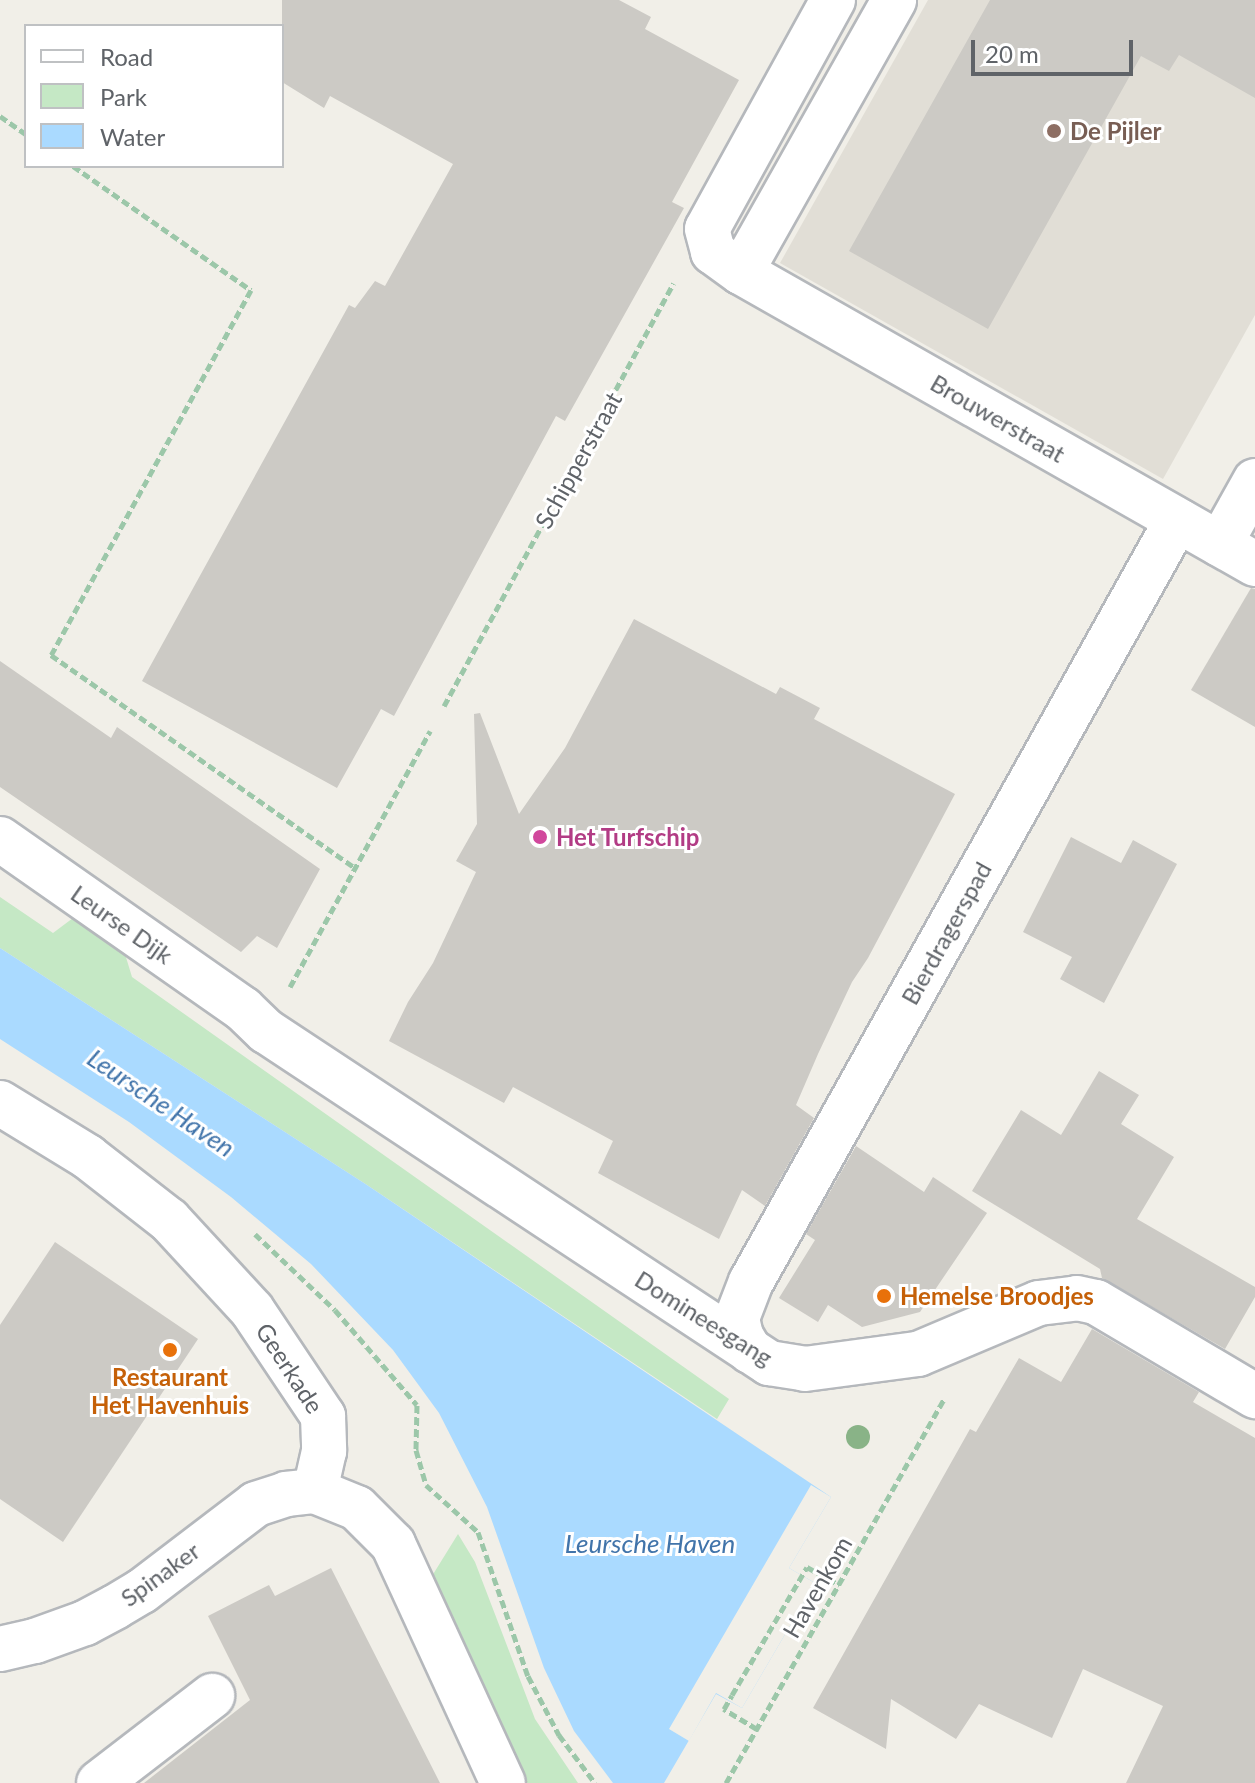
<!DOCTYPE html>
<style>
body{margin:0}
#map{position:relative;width:1255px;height:1783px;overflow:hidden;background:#f1efe8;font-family:Lato,sans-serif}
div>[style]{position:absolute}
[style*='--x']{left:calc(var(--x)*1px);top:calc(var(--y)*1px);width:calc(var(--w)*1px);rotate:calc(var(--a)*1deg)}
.education>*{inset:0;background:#e1ded6}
.green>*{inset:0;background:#c5e8c5}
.water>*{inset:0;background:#aadaff}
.pier>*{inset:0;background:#f1efe8}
.building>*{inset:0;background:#cccac5}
.path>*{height:5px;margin-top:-2.5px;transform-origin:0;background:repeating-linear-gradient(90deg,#9cc7a9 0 8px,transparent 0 12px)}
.roads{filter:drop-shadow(2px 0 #b5b8bc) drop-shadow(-2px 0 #b5b8bc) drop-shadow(0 2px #b5b8bc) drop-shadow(0 -2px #b5b8bc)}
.street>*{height:44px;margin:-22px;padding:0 22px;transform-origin:22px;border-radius:22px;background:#fff}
.trees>*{width:24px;height:24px;margin:-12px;border-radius:50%;background:#89b387}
.dots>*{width:22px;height:22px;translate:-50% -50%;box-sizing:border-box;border:4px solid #fff;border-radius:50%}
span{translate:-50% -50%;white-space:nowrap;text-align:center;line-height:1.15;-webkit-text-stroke:6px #fff;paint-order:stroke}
.education-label{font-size:24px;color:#785e54;font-weight:700}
.left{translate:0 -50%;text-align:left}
.street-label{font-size:24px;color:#5f6368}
.hotel-label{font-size:24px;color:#b23c85;font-weight:700}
.food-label{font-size:24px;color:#c56008;font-weight:700}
.water-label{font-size:26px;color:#4174aa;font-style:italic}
.legend{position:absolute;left:24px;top:24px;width:260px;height:144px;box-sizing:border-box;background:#fff;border:2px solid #bfc1c3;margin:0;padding:10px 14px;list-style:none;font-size:24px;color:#5f6368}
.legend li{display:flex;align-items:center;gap:16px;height:40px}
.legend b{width:40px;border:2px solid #bfc1c3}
.scale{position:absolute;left:971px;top:40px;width:162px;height:36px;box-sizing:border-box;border:4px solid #5f6368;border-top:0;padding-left:10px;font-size:24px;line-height:28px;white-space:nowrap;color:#5f6368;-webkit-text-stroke:6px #fff;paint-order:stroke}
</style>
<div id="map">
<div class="education">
<div style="clip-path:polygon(928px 0,1255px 0,1255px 315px,1163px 479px,780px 263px)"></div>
</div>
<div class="green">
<div style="clip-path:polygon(0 897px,53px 933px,73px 918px,125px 954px,132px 977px,729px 1399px,717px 1419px,367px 1185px,0 948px)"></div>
<div style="clip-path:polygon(458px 1534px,475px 1562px,535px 1719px,578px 1783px,525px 1783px,432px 1576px)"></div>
</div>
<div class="water">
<div style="clip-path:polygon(0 948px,367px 1185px,831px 1497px,789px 1568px,815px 1583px,742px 1708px,716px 1694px,664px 1783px,613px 1783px,574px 1731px,544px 1668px,487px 1507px,439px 1413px,393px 1350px,311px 1264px,231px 1197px,129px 1122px,0 1039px)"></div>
</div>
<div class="pier">
<div style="clip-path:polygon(811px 1485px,831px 1497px,789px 1568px,815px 1583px,742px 1708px,716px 1693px,689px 1741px,669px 1729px)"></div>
</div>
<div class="building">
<div style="clip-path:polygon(282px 0,619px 0,651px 17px,645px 29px,739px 80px,672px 202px,684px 208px,565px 421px,556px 416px,394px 716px,381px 709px,337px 788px,142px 681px,349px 305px,355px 308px,375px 281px,385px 286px,453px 164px,330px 96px,324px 108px,282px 82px)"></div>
<div style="clip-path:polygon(990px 0,1255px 0,1255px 98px,1179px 55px,1169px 71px,1141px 56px,988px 329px,849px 251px)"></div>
<div style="clip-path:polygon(1251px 588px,1255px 589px,1255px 727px,1191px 690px)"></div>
<div style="clip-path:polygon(634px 619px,776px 694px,780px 687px,820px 708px,814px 719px,955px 794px,868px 958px,852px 982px,818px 1054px,796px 1105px,814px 1118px,765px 1206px,742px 1190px,719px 1239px,598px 1173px,613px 1141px,513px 1087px,504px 1103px,389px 1041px,408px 1002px,433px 963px,476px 872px,456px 861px,477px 824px,474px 714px,480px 713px,519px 814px,565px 748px)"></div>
<div style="clip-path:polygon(0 661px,111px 738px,117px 727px,320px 869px,277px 948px,257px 936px,241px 952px,0 787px)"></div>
<div style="clip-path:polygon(1071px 837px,1121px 863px,1133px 840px,1177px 864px,1104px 1003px,1060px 979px,1072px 957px,1023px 932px)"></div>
<div style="clip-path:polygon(1099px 1071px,1139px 1095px,1121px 1124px,1174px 1157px,1137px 1219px,1255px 1287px,1255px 1297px,1225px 1349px,1102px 1278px,1100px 1269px,972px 1191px,1021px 1110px,1061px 1135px)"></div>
<div style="clip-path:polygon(856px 1146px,924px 1192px,933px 1177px,987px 1213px,920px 1312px,862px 1327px,828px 1305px,818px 1322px,779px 1298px,815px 1240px,806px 1234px)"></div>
<div style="clip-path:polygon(55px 1242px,198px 1339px,63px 1542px,0 1499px,0 1325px)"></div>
<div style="clip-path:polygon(1092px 1329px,1199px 1392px,1193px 1402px,1255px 1438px,1255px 1783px,1126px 1783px,1163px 1706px,1083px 1669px,1052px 1738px,979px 1704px,956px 1739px,891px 1699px,886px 1749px,813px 1708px,970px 1429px,976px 1432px,1019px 1358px,1061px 1382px)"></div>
<div style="clip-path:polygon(331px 1568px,440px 1783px,144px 1783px,250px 1700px,208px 1616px,269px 1585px,275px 1596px)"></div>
</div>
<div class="path">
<div style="--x:0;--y:116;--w:32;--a:35"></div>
<div style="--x:73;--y:166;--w:217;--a:34.9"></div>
<div style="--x:251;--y:290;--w:416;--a:118.7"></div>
<div style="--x:51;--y:655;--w:371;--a:35"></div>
<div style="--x:444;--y:706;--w:481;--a:-61.5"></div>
<div style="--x:290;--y:987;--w:292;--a:-61.3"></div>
<div style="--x:255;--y:1234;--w:110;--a:43.5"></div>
<div style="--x:335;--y:1310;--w:125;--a:49.2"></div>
<div style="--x:417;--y:1405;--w:45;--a:91.3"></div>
<div style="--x:416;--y:1450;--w:36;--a:74"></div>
<div style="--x:426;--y:1485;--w:70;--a:42.1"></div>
<div style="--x:478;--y:1532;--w:152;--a:70.9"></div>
<div style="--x:528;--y:1676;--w:67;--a:62.3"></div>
<div style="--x:559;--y:1735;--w:60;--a:53.1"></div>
<div style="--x:757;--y:1729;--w:39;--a:-149"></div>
<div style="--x:724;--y:1709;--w:16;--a:-60"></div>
<div style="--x:732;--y:1695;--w:148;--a:-59.6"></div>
<div style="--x:807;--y:1567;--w:37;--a:29"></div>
<div style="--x:726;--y:1783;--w:443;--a:-60.4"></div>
</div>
<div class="roads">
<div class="street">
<div style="--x:833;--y:0;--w:261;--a:118.8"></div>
<div style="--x:707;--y:229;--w:24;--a:75"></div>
<div style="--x:713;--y:252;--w:34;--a:36"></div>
<div style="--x:741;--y:272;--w:312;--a:-60.6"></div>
<div style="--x:741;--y:272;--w:591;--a:29.6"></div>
<div style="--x:1220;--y:544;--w:72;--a:-60.9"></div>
<div style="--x:0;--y:839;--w:297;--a:35"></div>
<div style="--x:243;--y:1009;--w:32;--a:44"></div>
<div style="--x:266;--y:1031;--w:603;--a:33.43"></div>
<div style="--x:769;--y:1363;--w:36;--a:9"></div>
<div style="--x:805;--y:1369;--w:114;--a:-7.6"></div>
<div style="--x:918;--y:1354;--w:131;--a:-22.9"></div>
<div style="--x:1039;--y:1303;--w:38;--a:-7"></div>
<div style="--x:1077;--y:1298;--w:19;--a:12"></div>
<div style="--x:1096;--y:1302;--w:185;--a:30.6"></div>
<div style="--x:0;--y:1103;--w:103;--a:31.5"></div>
<div style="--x:88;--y:1157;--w:103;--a:37.9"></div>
<div style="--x:169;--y:1220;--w:122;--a:47.3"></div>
<div style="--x:252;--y:1310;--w:128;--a:56.2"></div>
<div style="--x:323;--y:1416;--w:35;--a:88"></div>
<div style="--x:324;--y:1451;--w:41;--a:102.7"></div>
<div style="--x:315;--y:1491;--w:45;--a:22"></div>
<div style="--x:357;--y:1508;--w:51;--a:45"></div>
<div style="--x:393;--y:1544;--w:263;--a:65.3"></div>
<div style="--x:750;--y:1351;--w:17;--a:-121"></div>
<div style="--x:741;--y:1336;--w:18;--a:-103"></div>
<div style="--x:737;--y:1318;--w:39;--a:-69"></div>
<div style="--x:751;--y:1282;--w:873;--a:-60.79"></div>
<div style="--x:0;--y:1649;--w:36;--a:-13"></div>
<div style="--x:35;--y:1641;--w:53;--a:-19.8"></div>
<div style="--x:85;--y:1623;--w:34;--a:-28"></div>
<div style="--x:115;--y:1607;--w:31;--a:-31"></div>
<div style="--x:142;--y:1591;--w:143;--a:-37.3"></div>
<div style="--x:256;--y:1504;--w:32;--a:-18"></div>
<div style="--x:286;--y:1494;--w:29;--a:-6"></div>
<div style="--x:99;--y:1783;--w:143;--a:-37.6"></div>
</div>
</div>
<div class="trees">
<div style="left:858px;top:1437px"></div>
</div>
<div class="dots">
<div style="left:1054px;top:131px;background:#8d6e63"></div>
<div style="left:540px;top:837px;background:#d1479c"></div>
<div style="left:884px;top:1296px;background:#e8710a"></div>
<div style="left:170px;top:1350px;background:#e8710a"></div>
</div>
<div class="education-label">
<span class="left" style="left:1070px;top:131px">De Pijler</span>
</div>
<div class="street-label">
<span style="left:998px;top:418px;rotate:30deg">Brouwerstraat</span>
<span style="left:578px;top:460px;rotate:-61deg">Schipperstraat</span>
<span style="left:122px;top:924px;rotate:35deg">Leurse Dijk</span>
<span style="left:946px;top:933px;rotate:-61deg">Bierdragerspad</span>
<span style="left:704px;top:1318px;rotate:32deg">Domineesgang</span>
<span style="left:290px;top:1368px;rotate:57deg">Geerkade</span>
<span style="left:160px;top:1574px;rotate:-36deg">Spinaker</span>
<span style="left:817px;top:1587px;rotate:-60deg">Havenkom</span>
</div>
<div class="hotel-label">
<span class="left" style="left:556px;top:837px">Het Turfschip</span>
</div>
<div class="food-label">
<span class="left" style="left:900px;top:1296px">Hemelse Broodjes</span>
<span style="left:170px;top:1391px">Restaurant<br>Het Havenhuis</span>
</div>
<div class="water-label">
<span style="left:161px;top:1103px;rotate:34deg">Leursche Haven</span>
<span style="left:650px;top:1544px">Leursche Haven</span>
</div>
<ul class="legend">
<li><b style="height:10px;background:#fff"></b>Road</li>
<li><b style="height:22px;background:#c5e8c5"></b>Park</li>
<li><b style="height:22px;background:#aadaff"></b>Water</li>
</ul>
<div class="scale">20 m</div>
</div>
